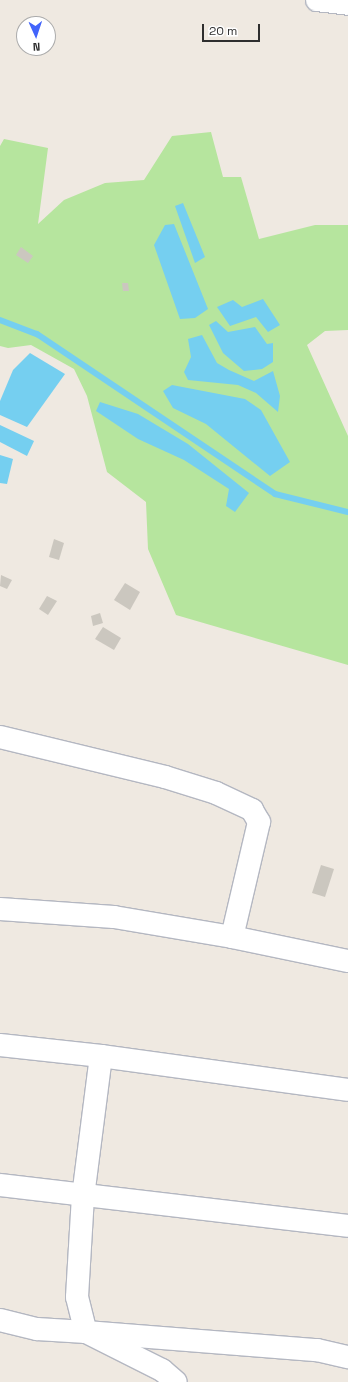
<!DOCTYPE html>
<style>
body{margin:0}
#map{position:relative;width:348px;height:1382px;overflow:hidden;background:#efe9e1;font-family:"Space Grotesk",sans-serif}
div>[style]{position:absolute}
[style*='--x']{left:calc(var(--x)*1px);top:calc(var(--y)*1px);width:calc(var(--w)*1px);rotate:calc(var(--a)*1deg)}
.green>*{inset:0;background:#b6e59e}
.water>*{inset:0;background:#75cff0}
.stream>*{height:6px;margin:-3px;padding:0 3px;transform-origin:3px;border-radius:3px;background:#75cff0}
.building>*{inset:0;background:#cbc7bf}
.roads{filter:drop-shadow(1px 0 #b4b7c1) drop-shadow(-1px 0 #b4b7c1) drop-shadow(0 1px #b4b7c1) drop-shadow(0 -1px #b4b7c1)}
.minor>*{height:22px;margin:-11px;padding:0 11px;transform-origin:11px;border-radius:11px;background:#fff}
span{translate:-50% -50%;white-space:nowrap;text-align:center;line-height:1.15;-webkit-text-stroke:3px #fff;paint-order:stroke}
.north{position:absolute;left:16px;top:16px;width:40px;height:40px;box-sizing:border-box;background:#fff;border:1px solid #ababab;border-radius:50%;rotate:177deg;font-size:11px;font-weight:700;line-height:16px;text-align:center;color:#2e2e2e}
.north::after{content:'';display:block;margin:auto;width:14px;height:18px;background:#4264fb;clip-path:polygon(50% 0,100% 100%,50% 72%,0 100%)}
.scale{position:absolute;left:202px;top:24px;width:58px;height:18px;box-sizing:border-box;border:2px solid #2e2e2e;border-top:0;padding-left:5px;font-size:12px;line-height:14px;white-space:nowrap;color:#2e2e2e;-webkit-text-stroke:3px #fff;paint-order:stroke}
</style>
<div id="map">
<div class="green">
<div style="clip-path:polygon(211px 132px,223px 177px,241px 177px,259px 239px,315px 225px,348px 225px,348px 330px,325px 331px,307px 345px,348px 436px,348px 665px,176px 615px,148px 549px,146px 502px,107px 472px,87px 396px,74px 369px,31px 345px,8px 348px,0 346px,0 146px,4px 139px,48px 148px,38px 224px,64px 200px,105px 183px,144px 180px,172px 136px)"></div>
</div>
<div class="water">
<div style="clip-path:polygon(183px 203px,205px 257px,195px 263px,175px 206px)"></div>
<div style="clip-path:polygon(174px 224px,208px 309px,195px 318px,180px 319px,154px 245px,165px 225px)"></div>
<div style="clip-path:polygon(263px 299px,280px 325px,268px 332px,256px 317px,230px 326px,217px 307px,233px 300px,242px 307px)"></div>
<div style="clip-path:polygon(216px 321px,228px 332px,255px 327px,267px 344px,273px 343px,273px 362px,262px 369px,244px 371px,223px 353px,209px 325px)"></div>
<div style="clip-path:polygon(202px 335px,217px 363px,229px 370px,254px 381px,273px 371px,280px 396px,278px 412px,256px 393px,238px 385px,188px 380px,184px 372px,191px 357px,188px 339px)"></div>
<div style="clip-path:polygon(30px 353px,65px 374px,27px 427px,0 415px,0 401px,13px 370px)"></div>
<div style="clip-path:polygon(172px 385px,245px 399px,261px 410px,290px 462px,270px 476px,206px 424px,173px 408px,163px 391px)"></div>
<div style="clip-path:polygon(100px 402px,138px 414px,188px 444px,249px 493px,235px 512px,226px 506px,229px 489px,184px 460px,138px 439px,96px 411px)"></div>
<div style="clip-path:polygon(0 425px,34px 441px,27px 456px,0 442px)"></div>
<div style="clip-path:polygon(0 455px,13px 459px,7px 484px,0 483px)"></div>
</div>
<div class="stream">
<div style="--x:0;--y:320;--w:40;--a:21"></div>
<div style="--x:37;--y:334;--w:287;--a:33.9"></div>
<div style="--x:275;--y:494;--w:75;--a:13.9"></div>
</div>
<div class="building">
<div style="clip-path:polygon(21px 247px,33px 256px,28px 263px,16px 255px)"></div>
<div style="clip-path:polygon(122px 283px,128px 283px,129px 291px,123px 291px)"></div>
<div style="clip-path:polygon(54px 539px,64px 543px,59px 560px,49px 557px)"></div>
<div style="clip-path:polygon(1px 575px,12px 580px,7px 589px,0 586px)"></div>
<div style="clip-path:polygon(125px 583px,140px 592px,130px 610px,114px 600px)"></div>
<div style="clip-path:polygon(47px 596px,57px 601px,48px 615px,39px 609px)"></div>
<div style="clip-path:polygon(100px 613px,103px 623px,93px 626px,91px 616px)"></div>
<div style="clip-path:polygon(103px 627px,121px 638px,114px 650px,95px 639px)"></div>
<div style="clip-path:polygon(321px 865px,334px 869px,325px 897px,312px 893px)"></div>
</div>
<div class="roads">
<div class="minor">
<div style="--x:317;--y:0;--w:31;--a:7"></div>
<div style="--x:0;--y:737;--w:170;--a:13.6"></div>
<div style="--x:165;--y:777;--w:53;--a:17.4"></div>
<div style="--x:216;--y:793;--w:40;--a:25"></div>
<div style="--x:252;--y:810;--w:14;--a:60"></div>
<div style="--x:259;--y:822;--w:118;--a:103.2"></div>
<div style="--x:0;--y:909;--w:114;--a:4"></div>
<div style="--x:114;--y:917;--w:120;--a:9.6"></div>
<div style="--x:232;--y:937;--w:118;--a:11.7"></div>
<div style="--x:0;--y:1045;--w:102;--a:6.2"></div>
<div style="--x:101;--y:1056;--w:249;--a:7.8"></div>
<div style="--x:101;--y:1056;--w:141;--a:97.3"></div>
<div style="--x:83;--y:1196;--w:101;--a:93.4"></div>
<div style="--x:77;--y:1297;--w:36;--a:76"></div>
<div style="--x:86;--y:1332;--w:232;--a:4.5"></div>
<div style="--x:317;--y:1350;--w:32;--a:13"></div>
<div style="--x:0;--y:1185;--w:350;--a:6.7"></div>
<div style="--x:0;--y:1320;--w:38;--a:14"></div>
<div style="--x:37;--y:1329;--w:49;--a:3.5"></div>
<div style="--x:86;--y:1332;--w:85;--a:26.6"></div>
<div style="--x:162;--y:1370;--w:18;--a:41"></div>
</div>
</div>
<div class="north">N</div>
<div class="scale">20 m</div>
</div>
